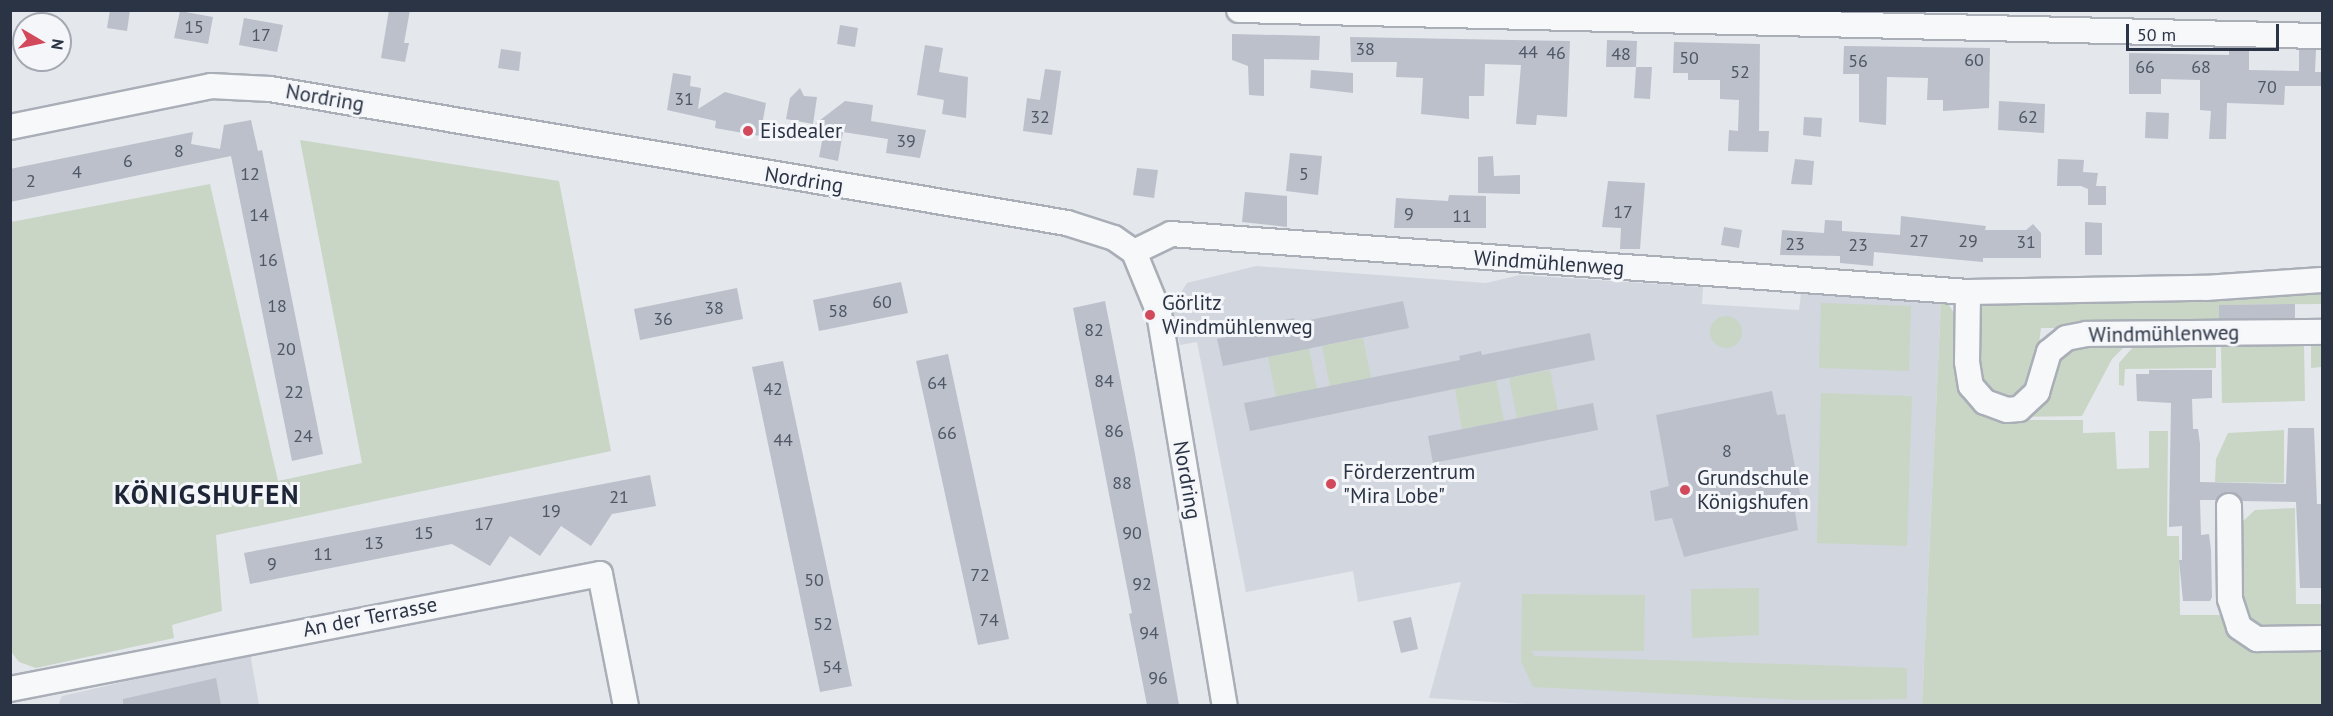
<!DOCTYPE html>
<meta charset="utf-8">
<style>
body{margin:0}
#map{position:relative;width:2333px;height:716px;overflow:hidden;background:#e4e7ec;font-family:"PT Sans",sans-serif}
div>[style]{position:absolute}
[style*='--x']{left:calc(var(--x)*1px);top:calc(var(--y)*1px);width:calc(var(--w)*1px);rotate:calc(var(--a)*1deg)}
.built>*{inset:0;background:#d2d6de}
.green>*{inset:0;background:#c9d6c5}
.round{border-radius:50%}
.building>*{inset:0;background:#bbc0ca}
.roads{filter:drop-shadow(2px 0 #a9aeb7) drop-shadow(-2px 0 #a9aeb7) drop-shadow(0 2px #a9aeb7) drop-shadow(0 -2px #a9aeb7)}
.street>*{height:24px;margin:-12px;padding:0 12px;transform-origin:12px;border-radius:12px;background:#f7f8fa}
.dots>*{width:16px;height:16px;translate:-50% -50%;box-sizing:border-box;border:3px solid #f4f6f9;border-radius:50%}
span{translate:-50% -50%;white-space:nowrap;text-align:center;line-height:1.15;-webkit-text-stroke:6px #f4f6f9;paint-order:stroke}
.number-label{font-size:18px;color:#4f5766}
.number-label span{-webkit-text-stroke-width:0}
.street-label{font-size:21px;color:#2b3445}
.poi-label{font-size:21px;color:#2b3445}
.left{translate:0 -50%;text-align:left}
.district-label{font-size:27px;color:#1d2536;font-weight:700;letter-spacing:1.5px}
.frame{position:absolute;inset:0;border:12px solid #2b3445;pointer-events:none}
.north{position:absolute;left:12px;top:12px;width:60px;height:60px;box-sizing:border-box;background:#f4f6f9;border:2px solid #a4a8b1;border-radius:50%;rotate:99deg;font-size:16px;font-weight:700;line-height:24px;text-align:center;color:#2b3445}
.north::after{content:'';display:block;margin:auto;width:21px;height:27px;background:#d1495b;clip-path:polygon(50% 0,100% 100%,50% 72%,0 100%)}
.scale{position:absolute;left:2126px;top:24px;width:153px;height:27px;box-sizing:border-box;border:3px solid #2b3445;border-top:0;padding-left:8px;font-size:18px;line-height:21px;white-space:nowrap;color:#2b3445;-webkit-text-stroke:4px #f4f6f9;paint-order:stroke}
</style>
<div id="map">
<div class="built">
<div style="clip-path:polygon(1256px 266px,1486px 283px,1520px 275px,1703px 287px,1702px 304px,1799px 310px,1801px 293px,1941px 302px,1922px 705px,1560px 706px,1429px 698px,1461px 582px,1358px 602px,1353px 571px,1246px 592px,1197px 342px,1180px 345px,1172px 307px,1187px 283px)"></div>
<div style="clip-path:polygon(250px 653px,259px 705px,58px 706px,62px 696px)"></div>
</div>
<div class="green">
<div style="clip-path:polygon(300px 140px,559px 181px,611px 451px,216px 535px,222px 611px,172px 625px,174px 638px,36px 668px,19px 662px,10px 650px,11px 222px,210px 184px,278px 481px,362px 463px)"></div>
<div style="clip-path:polygon(2322px 289px,2322px 304px,2221px 305px,2221px 328px,2041px 328px,2036px 366px,2021px 397px,2002px 402px,1977px 382px,1976px 321px,1980px 303px)"></div>
<div style="clip-path:polygon(1941px 302px,1949px 305px,1958px 319px,1959px 394px,1977px 413px,1996px 420px,2083px 420px,2083px 433px,2115px 432px,2117px 469px,2149px 468px,2149px 431px,2168px 431px,2167px 536px,2179px 536px,2180px 615px,2220px 615px,2235px 637px,2322px 645px,2322px 705px,1922px 706px)"></div>
<div style="clip-path:polygon(1821px 303px,1911px 306px,1909px 371px,1819px 368px)"></div>
<div class="round" style="left:1710px;top:316px;width:32px;height:32px"></div>
<div style="clip-path:polygon(1363px 338px,1371px 378px,1330px 387px,1322px 346px)"></div>
<div style="clip-path:polygon(2311px 342px,2322px 342px,2322px 367px,2311px 368px)"></div>
<div style="clip-path:polygon(2304px 345px,2305px 401px,2222px 403px,2221px 347px)"></div>
<div style="clip-path:polygon(2085px 346px,2125px 346px,2112px 359px,2082px 416px,2017px 417px,2053px 374px,2063px 351px)"></div>
<div style="clip-path:polygon(2134px 346px,2216px 347px,2216px 368px,2125px 369px,2124px 386px,2119px 385px,2119px 363px)"></div>
<div style="clip-path:polygon(1309px 348px,1317px 389px,1276px 397px,1268px 357px)"></div>
<div style="clip-path:polygon(1550px 370px,1558px 410px,1517px 418px,1509px 378px)"></div>
<div style="clip-path:polygon(1496px 380px,1504px 421px,1462px 429px,1455px 389px)"></div>
<div style="clip-path:polygon(1821px 393px,1912px 396px,1907px 546px,1817px 543px)"></div>
<div style="clip-path:polygon(2284px 430px,2284px 483px,2215px 482px,2216px 459px,2228px 433px)"></div>
<div style="clip-path:polygon(2295px 508px,2296px 604px,2322px 604px,2322px 631px,2265px 633px,2242px 614px,2241px 523px,2255px 510px)"></div>
<div style="clip-path:polygon(1759px 588px,1759px 635px,1692px 638px,1691px 589px)"></div>
<div style="clip-path:polygon(1522px 594px,1645px 595px,1644px 651px,1531px 651px,1535px 656px,1907px 668px,1907px 699px,1801px 700px,1533px 687px,1521px 661px)"></div>
</div>
<div class="building">
<div style="clip-path:polygon(110px 10px,130px 10px,127px 31px,107px 28px)"></div>
<div style="clip-path:polygon(389px 10px,410px 10px,404px 43px,409px 43px,405px 62px,381px 58px)"></div>
<div style="clip-path:polygon(180px 11px,213px 17px,208px 44px,174px 38px)"></div>
<div style="clip-path:polygon(244px 18px,283px 25px,277px 52px,239px 45px)"></div>
<div style="clip-path:polygon(840px 25px,858px 28px,855px 47px,837px 44px)"></div>
<div style="clip-path:polygon(1232px 34px,1320px 36px,1319px 60px,1264px 59px,1264px 96px,1249px 95px,1248px 66px,1232px 60px)"></div>
<div style="clip-path:polygon(1350px 37px,1570px 41px,1567px 117px,1537px 115px,1536px 125px,1516px 124px,1521px 65px,1485px 64px,1484px 96px,1469px 96px,1469px 119px,1421px 114px,1423px 78px,1396px 77px,1397px 62px,1351px 62px)"></div>
<div style="clip-path:polygon(1607px 40px,1637px 41px,1636px 67px,1652px 67px,1650px 99px,1634px 98px,1636px 67px,1606px 67px)"></div>
<div style="clip-path:polygon(1674px 42px,1760px 44px,1759px 131px,1769px 131px,1768px 152px,1728px 151px,1729px 130px,1738px 131px,1739px 100px,1720px 99px,1720px 80px,1688px 80px,1688px 73px,1673px 73px)"></div>
<div style="clip-path:polygon(925px 45px,943px 48px,939px 72px,968px 77px,966px 118px,942px 114px,944px 100px,917px 95px)"></div>
<div style="clip-path:polygon(1844px 46px,1990px 48px,1989px 108px,1943px 111px,1943px 100px,1927px 100px,1928px 78px,1887px 77px,1886px 125px,1859px 122px,1859px 74px,1843px 74px)"></div>
<div style="clip-path:polygon(2229px 48px,2249px 48px,2249px 70px,2299px 71px,2299px 50px,2316px 50px,2315px 72px,2321px 72px,2321px 86px,2285px 86px,2284px 105px,2227px 103px,2226px 139px,2209px 139px,2211px 111px,2200px 110px,2200px 80px,2161px 79px,2161px 94px,2129px 94px,2129px 53px,2229px 55px)"></div>
<div style="clip-path:polygon(501px 49px,521px 52px,519px 71px,498px 68px)"></div>
<div style="clip-path:polygon(1045px 69px,1061px 71px,1052px 135px,1023px 131px,1027px 98px,1040px 100px)"></div>
<div style="clip-path:polygon(1311px 70px,1353px 73px,1353px 93px,1310px 88px)"></div>
<div style="clip-path:polygon(673px 73px,691px 76px,690px 86px,701px 88px,698px 109px,725px 92px,766px 103px,760px 136px,715px 128px,716px 121px,667px 110px)"></div>
<div style="clip-path:polygon(800px 88px,804px 96px,817px 97px,813px 124px,786px 119px,790px 98px)"></div>
<div style="clip-path:polygon(845px 101px,873px 105px,871px 121px,926px 130px,920px 158px,886px 153px,888px 139px,843px 132px,838px 161px,819px 157px,825px 126px,815px 124px)"></div>
<div style="clip-path:polygon(1999px 101px,2045px 104px,2044px 133px,1998px 130px)"></div>
<div style="clip-path:polygon(2146px 112px,2169px 113px,2168px 139px,2145px 138px)"></div>
<div style="clip-path:polygon(1804px 117px,1822px 118px,1821px 137px,1803px 135px)"></div>
<div style="clip-path:polygon(251px 120px,258px 151px,262px 150px,323px 454px,292px 461px,231px 156px,10px 202px,10px 169px,193px 132px,191px 144px,220px 149px,224px 125px)"></div>
<div style="clip-path:polygon(1290px 153px,1322px 156px,1318px 195px,1286px 191px)"></div>
<div style="clip-path:polygon(1493px 156px,1494px 176px,1520px 175px,1520px 194px,1478px 193px,1478px 157px)"></div>
<div style="clip-path:polygon(1795px 159px,1814px 161px,1812px 185px,1791px 184px)"></div>
<div style="clip-path:polygon(2058px 159px,2084px 160px,2083px 172px,2098px 173px,2096px 186px,2106px 186px,2106px 205px,2088px 205px,2088px 189px,2081px 186px,2057px 186px)"></div>
<div style="clip-path:polygon(1137px 168px,1158px 170px,1154px 198px,1133px 195px)"></div>
<div style="clip-path:polygon(1608px 181px,1645px 183px,1640px 249px,1620px 249px,1621px 228px,1602px 227px)"></div>
<div style="clip-path:polygon(1245px 192px,1287px 196px,1287px 227px,1242px 222px)"></div>
<div style="clip-path:polygon(1449px 195px,1486px 196px,1486px 228px,1394px 228px,1396px 198px,1448px 201px)"></div>
<div style="clip-path:polygon(1901px 216px,1986px 226px,1985px 230px,2026px 230px,2033px 224px,2041px 233px,2041px 258px,1983px 258px,1983px 262px,1874px 252px,1873px 266px,1840px 263px,1840px 256px,1780px 255px,1782px 230px,1824px 233px,1825px 220px,1842px 221px,1842px 231px,1900px 235px)"></div>
<div style="clip-path:polygon(2085px 222px,2102px 223px,2102px 255px,2085px 255px)"></div>
<div style="clip-path:polygon(1724px 227px,1742px 230px,1739px 248px,1721px 245px)"></div>
<div style="clip-path:polygon(901px 282px,908px 313px,819px 331px,813px 300px)"></div>
<div style="clip-path:polygon(737px 288px,743px 319px,640px 340px,634px 309px)"></div>
<div style="clip-path:polygon(1105px 301px,1135px 454px,1179px 705px,1147px 705px,1129px 614px,1132px 613px,1073px 308px)"></div>
<div style="clip-path:polygon(1403px 301px,1409px 328px,1223px 366px,1217px 339px,1271px 328px,1270px 323px,1294px 318px,1295px 323px)"></div>
<div style="clip-path:polygon(2295px 304px,2295px 318px,2219px 319px,2219px 305px)"></div>
<div style="clip-path:polygon(1590px 333px,1595px 360px,1250px 431px,1244px 403px,1460px 360px,1459px 356px,1481px 351px,1482px 355px)"></div>
<div style="clip-path:polygon(948px 354px,1009px 639px,978px 645px,916px 361px)"></div>
<div style="clip-path:polygon(783px 361px,852px 686px,820px 692px,752px 367px)"></div>
<div style="clip-path:polygon(2149px 370px,2212px 370px,2212px 398px,2192px 399px,2193px 429px,2198px 429px,2200px 444px,2200px 482px,2286px 484px,2288px 428px,2314px 428px,2317px 504px,2322px 504px,2322px 588px,2300px 588px,2296px 502px,2242px 501px,2228px 492px,2216px 500px,2200px 500px,2201px 535px,2209px 534px,2211px 550px,2212px 597px,2210px 601px,2183px 601px,2179px 560px,2182px 560px,2182px 526px,2169px 527px,2171px 403px,2137px 401px,2136px 374px,2149px 374px)"></div>
<div style="clip-path:polygon(1772px 391px,1777px 415px,1785px 414px,1802px 504px,1794px 506px,1798px 530px,1684px 557px,1672px 518px,1655px 521px,1650px 491px,1669px 486px,1656px 415px)"></div>
<div style="clip-path:polygon(1593px 403px,1598px 430px,1433px 463px,1428px 436px)"></div>
<div style="clip-path:polygon(650px 475px,656px 506px,612px 514px,591px 546px,561px 526px,540px 556px,510px 536px,490px 566px,452px 544px,250px 584px,244px 553px)"></div>
<div style="clip-path:polygon(1411px 617px,1418px 649px,1401px 653px,1393px 621px)"></div>
<div style="clip-path:polygon(216px 678px,221px 705px,123px 705px,123px 699px)"></div>
</div>
<div class="roads">
<div class="street">
<div style="--x:1239;--y:10;--w:1083;--a:1.38"></div>
<div style="--x:10;--y:127;--w:205;--a:-11.5"></div>
<div style="--x:211;--y:86;--w:59;--a:2.9"></div>
<div style="--x:270;--y:89;--w:808;--a:9.54"></div>
<div style="--x:1067;--y:223;--w:49;--a:17.7"></div>
<div style="--x:1114;--y:238;--w:24;--a:35"></div>
<div style="--x:1134;--y:252;--w:66;--a:67.7"></div>
<div style="--x:1159;--y:313;--w:399;--a:80.5"></div>
<div style="--x:1134;--y:252;--w:41;--a:-25.9"></div>
<div style="--x:1171;--y:234;--w:799;--a:4.16"></div>
<div style="--x:1968;--y:292;--w:237;--a:-1"></div>
<div style="--x:2205;--y:288;--w:117;--a:-3.9"></div>
<div style="--x:1968;--y:292;--w:70;--a:90.8"></div>
<div style="--x:1967;--y:362;--w:24;--a:81"></div>
<div style="--x:1971;--y:386;--w:21;--a:49"></div>
<div style="--x:1985;--y:402;--w:23;--a:20"></div>
<div style="--x:2007;--y:410;--w:12;--a:-5"></div>
<div style="--x:2019;--y:409;--w:25;--a:-43"></div>
<div style="--x:2037;--y:392;--w:42;--a:-73.3"></div>
<div style="--x:2049;--y:352;--w:22;--a:-39"></div>
<div style="--x:2066;--y:338;--w:20;--a:-11"></div>
<div style="--x:2086;--y:334;--w:236;--a:-0.5"></div>
<div style="--x:2229;--y:506;--w:93;--a:89.4"></div>
<div style="--x:2230;--y:599;--w:29;--a:72"></div>
<div style="--x:2239;--y:627;--w:22;--a:34"></div>
<div style="--x:2257;--y:639;--w:65;--a:-0.9"></div>
<div style="--x:10;--y:689;--w:601;--a:-11.03"></div>
<div style="--x:600;--y:574;--w:135;--a:78.9"></div>
</div>
</div>
<div class="dots">
<div style="left:748px;top:131px;background:#d1495b"></div>
<div style="left:1150px;top:315px;background:#d1495b"></div>
<div style="left:1331px;top:484px;background:#d1495b"></div>
<div style="left:1685px;top:490px;background:#d1495b"></div>
</div>
<div class="number-label">
<span style="left:194px;top:27px">15</span>
<span style="left:261px;top:35px">17</span>
<span style="left:1365px;top:49px">38</span>
<span style="left:1528px;top:52px">44</span>
<span style="left:1556px;top:53px">46</span>
<span style="left:1621px;top:54px">48</span>
<span style="left:1689px;top:58px">50</span>
<span style="left:1974px;top:60px">60</span>
<span style="left:1858px;top:61px">56</span>
<span style="left:2145px;top:67px">66</span>
<span style="left:2201px;top:67px">68</span>
<span style="left:1740px;top:72px">52</span>
<span style="left:2267px;top:87px">70</span>
<span style="left:684px;top:99px">31</span>
<span style="left:1040px;top:117px">32</span>
<span style="left:2028px;top:117px">62</span>
<span style="left:906px;top:141px">39</span>
<span style="left:179px;top:151px">8</span>
<span style="left:128px;top:161px">6</span>
<span style="left:77px;top:172px">4</span>
<span style="left:250px;top:174px">12</span>
<span style="left:1304px;top:174px">5</span>
<span style="left:31px;top:181px">2</span>
<span style="left:1623px;top:212px">17</span>
<span style="left:1409px;top:214px">9</span>
<span style="left:259px;top:215px">14</span>
<span style="left:1462px;top:216px">11</span>
<span style="left:1919px;top:241px">27</span>
<span style="left:1968px;top:241px">29</span>
<span style="left:2026px;top:242px">31</span>
<span style="left:1795px;top:244px">23</span>
<span style="left:1858px;top:245px">23</span>
<span style="left:268px;top:260px">16</span>
<span style="left:882px;top:302px">60</span>
<span style="left:277px;top:306px">18</span>
<span style="left:714px;top:308px">38</span>
<span style="left:838px;top:311px">58</span>
<span style="left:663px;top:319px">36</span>
<span style="left:1094px;top:330px">82</span>
<span style="left:286px;top:349px">20</span>
<span style="left:1104px;top:381px">84</span>
<span style="left:937px;top:383px">64</span>
<span style="left:773px;top:389px">42</span>
<span style="left:294px;top:392px">22</span>
<span style="left:1114px;top:431px">86</span>
<span style="left:947px;top:433px">66</span>
<span style="left:303px;top:436px">24</span>
<span style="left:783px;top:440px">44</span>
<span style="left:1727px;top:451px">8</span>
<span style="left:1122px;top:483px">88</span>
<span style="left:619px;top:497px">21</span>
<span style="left:551px;top:511px">19</span>
<span style="left:484px;top:524px">17</span>
<span style="left:424px;top:533px">15</span>
<span style="left:1132px;top:533px">90</span>
<span style="left:374px;top:543px">13</span>
<span style="left:323px;top:554px">11</span>
<span style="left:272px;top:564px">9</span>
<span style="left:980px;top:575px">72</span>
<span style="left:814px;top:580px">50</span>
<span style="left:1142px;top:584px">92</span>
<span style="left:989px;top:620px">74</span>
<span style="left:823px;top:624px">52</span>
<span style="left:1149px;top:633px">94</span>
<span style="left:832px;top:667px">54</span>
<span style="left:1158px;top:678px">96</span>
</div>
<div class="street-label">
<span style="left:325px;top:98px;rotate:10deg">Nordring</span>
<span style="left:804px;top:180px;rotate:9deg">Nordring</span>
<span style="left:1549px;top:263px;rotate:4deg">Windmühlenweg</span>
<span style="left:2164px;top:334px;rotate:-1deg">Windmühlenweg</span>
<span style="left:1187px;top:480px;rotate:80deg">Nordring</span>
<span style="left:370px;top:617px;rotate:-11deg">An der Terrasse</span>
</div>
<div class="poi-label">
<span class="left" style="left:760px;top:131px">Eisdealer</span>
<span class="left" style="left:1162px;top:315px">Görlitz<br>Windmühlenweg</span>
<span class="left" style="left:1343px;top:484px">Förderzentrum<br>"Mira Lobe"</span>
<span class="left" style="left:1697px;top:490px">Grundschule<br>Königshufen</span>
</div>
<div class="district-label">
<span style="left:207px;top:495px">KÖNIGSHUFEN</span>
</div>
<div class="frame"></div>
<div class="north">N</div>
<div class="scale">50 m</div>
</div>
